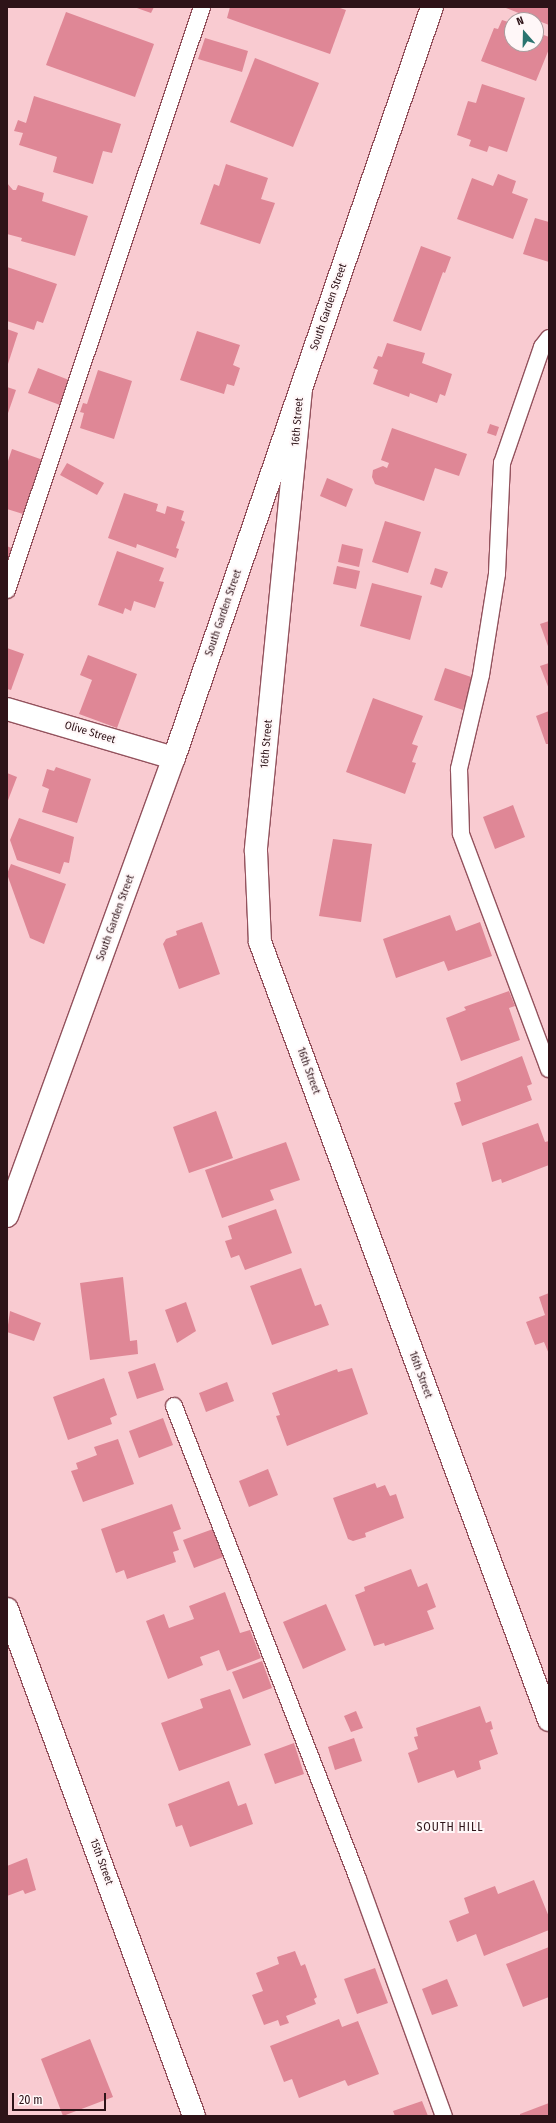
<!DOCTYPE html>
<style>
body{margin:0}
#map{position:relative;width:556px;height:2123px;overflow:hidden;background:#f9cbd1;font-family:"Fira Sans Condensed",sans-serif}
div>[style]{position:absolute}
[style*='--x']{left:calc(var(--x)*1px);top:calc(var(--y)*1px);width:calc(var(--w)*1px);rotate:calc(var(--a)*1deg)}
.building>*{inset:0;background:#df8796}
.roads{filter:drop-shadow(1px 0 #93525d) drop-shadow(-1px 0 #93525d) drop-shadow(0 1px #93525d) drop-shadow(0 -1px #93525d)}
.service>*{height:16px;margin:-8px;padding:0 8px;transform-origin:8px;border-radius:8px;background:#fff}
.minor>*{height:22px;margin:-11px;padding:0 11px;transform-origin:11px;border-radius:11px;background:#fff}
span{translate:-50% -50%;white-space:nowrap;text-align:center;line-height:1.15;-webkit-text-stroke:4px #fff7f8;paint-order:stroke}
.street-label{font-size:11px;color:#2e1318}
.neighbourhood-label{font-size:12px;color:#2e1318;letter-spacing:1px}
.frame{position:absolute;inset:0;border:8px solid #2e1318;pointer-events:none}
.north{position:absolute;left:504px;top:12px;width:40px;height:40px;box-sizing:border-box;background:#fff7f8;border:1px solid #ab9c9e;border-radius:50%;rotate:340deg;font-size:11px;font-weight:700;line-height:16px;text-align:center;color:#2e1318}
.north::after{content:'';display:block;margin:auto;width:14px;height:18px;background:#2b7470;clip-path:polygon(50% 0,100% 100%,50% 72%,0 100%)}
.scale{position:absolute;left:12px;top:2093px;width:94px;height:18px;box-sizing:border-box;border:2px solid #2e1318;border-top:0;padding-left:5px;font-size:12px;line-height:14px;white-space:nowrap;color:#2e1318;-webkit-text-stroke:3px #fff7f8;paint-order:stroke}
</style>
<div id="map">
<div class="building">
<div style="clip-path:polygon(134px 7px,154px 7px,151px 13px)"></div>
<div style="clip-path:polygon(230px 7px,337px 7px,346px 10px,330px 54px,227px 18px)"></div>
<div style="clip-path:polygon(507px 7px,549px 7px,549px 25px,506px 8px)"></div>
<div style="clip-path:polygon(66px 12px,154px 44px,135px 97px,46px 65px)"></div>
<div style="clip-path:polygon(502px 20px,512px 23px,512px 44px,536px 44px,536px 32px,549px 37px,549px 49px,536px 81px,481px 61px,494px 28px,498px 29px)"></div>
<div style="clip-path:polygon(205px 38px,248px 51px,242px 72px,198px 59px)"></div>
<div style="clip-path:polygon(255px 58px,319px 83px,293px 147px,230px 122px)"></div>
<div style="clip-path:polygon(482px 84px,525px 98px,507px 152px,489px 146px,487px 152px,469px 146px,471px 140px,457px 135px,468px 101px,476px 103px)"></div>
<div style="clip-path:polygon(34px 96px,121px 124px,112px 153px,103px 151px,93px 184px,53px 172px,57px 157px,19px 145px,23px 133px,14px 131px,18px 120px,26px 123px)"></div>
<div style="clip-path:polygon(226px 164px,268px 178px,261px 199px,275px 203px,260px 244px,200px 224px,214px 184px,219px 186px)"></div>
<div style="clip-path:polygon(498px 174px,516px 181px,512px 193px,528px 199px,513px 239px,457px 219px,472px 178px,493px 186px)"></div>
<div style="clip-path:polygon(7px 183px,13px 190px,16px 190px,18px 185px,44px 193px,42px 201px,88px 216px,75px 256px,21px 241px,22px 238px,7px 234px)"></div>
<div style="clip-path:polygon(535px 218px,549px 222px,549px 262px,523px 254px)"></div>
<div style="clip-path:polygon(421px 246px,451px 257px,445px 273px,443px 272px,421px 331px,393px 321px)"></div>
<div style="clip-path:polygon(7px 267px,57px 284px,43px 323px,37px 321px,34px 330px,7px 321px)"></div>
<div style="clip-path:polygon(7px 329px,18px 333px,7px 367px)"></div>
<div style="clip-path:polygon(197px 331px,240px 345px,233px 365px,240px 368px,234px 386px,227px 384px,224px 394px,180px 380px)"></div>
<div style="clip-path:polygon(387px 343px,425px 353px,422px 363px,452px 374px,445px 396px,440px 394px,437px 403px,410px 393px,409px 397px,373px 384px,378px 370px,373px 368px,378px 356px,382px 357px)"></div>
<div style="clip-path:polygon(38px 368px,69px 380px,60px 405px,28px 393px)"></div>
<div style="clip-path:polygon(98px 370px,132px 381px,114px 439px,80px 428px,84px 413px,80px 412px,83px 403px,87px 404px)"></div>
<div style="clip-path:polygon(7px 387px,16px 390px,7px 416px)"></div>
<div style="clip-path:polygon(490px 424px,499px 427px,496px 436px,487px 433px)"></div>
<div style="clip-path:polygon(392px 428px,467px 454px,459px 476px,435px 468px,424px 501px,375px 484px,372px 477px,373px 470px,383px 466px,387px 468px,389px 463px,381px 460px)"></div>
<div style="clip-path:polygon(12px 449px,43px 460px,23px 514px,7px 509px,7px 464px)"></div>
<div style="clip-path:polygon(67px 463px,104px 483px,97px 495px,60px 475px)"></div>
<div style="clip-path:polygon(327px 478px,353px 489px,346px 507px,320px 496px)"></div>
<div style="clip-path:polygon(124px 493px,158px 504px,156px 511px,165px 514px,167px 506px,184px 511px,181px 520px,185px 522px,176px 548px,179px 549px,176px 558px,137px 544px,136px 548px,108px 538px)"></div>
<div style="clip-path:polygon(385px 521px,421px 532px,408px 573px,372px 562px)"></div>
<div style="clip-path:polygon(342px 544px,363px 549px,359px 567px,338px 562px)"></div>
<div style="clip-path:polygon(7px 546px,13px 549px,7px 565px)"></div>
<div style="clip-path:polygon(117px 551px,164px 568px,159px 581px,164px 582px,155px 608px,134px 601px,131px 611px,125px 608px,123px 614px,98px 605px)"></div>
<div style="clip-path:polygon(337px 566px,360px 571px,356px 589px,333px 584px)"></div>
<div style="clip-path:polygon(435px 568px,448px 572px,442px 588px,430px 584px)"></div>
<div style="clip-path:polygon(372px 583px,422px 596px,410px 640px,360px 626px)"></div>
<div style="clip-path:polygon(549px 621px,549px 649px,540px 624px)"></div>
<div style="clip-path:polygon(7px 648px,24px 654px,11px 690px,7px 689px)"></div>
<div style="clip-path:polygon(88px 655px,137px 674px,117px 728px,79px 714px,92px 680px,80px 675px)"></div>
<div style="clip-path:polygon(549px 663px,549px 689px,540px 666px)"></div>
<div style="clip-path:polygon(445px 668px,474px 678px,463px 710px,434px 700px)"></div>
<div style="clip-path:polygon(373px 698px,423px 716px,412px 744px,418px 746px,412px 762px,416px 763px,405px 794px,346px 772px)"></div>
<div style="clip-path:polygon(549px 711px,549px 744px,546px 744px,536px 716px)"></div>
<div style="clip-path:polygon(56px 767px,91px 779px,77px 823px,42px 812px,49px 789px,42px 786px,47px 769px,54px 771px)"></div>
<div style="clip-path:polygon(7px 773px,17px 777px,7px 803px)"></div>
<div style="clip-path:polygon(513px 805px,525px 837px,495px 849px,483px 817px)"></div>
<div style="clip-path:polygon(19px 818px,74px 837px,69px 863px,64px 862px,60px 874px,17px 860px,10px 840px)"></div>
<div style="clip-path:polygon(333px 839px,372px 844px,361px 922px,319px 916px)"></div>
<div style="clip-path:polygon(11px 864px,66px 884px,44px 944px,30px 938px,7px 874px)"></div>
<div style="clip-path:polygon(450px 915px,456px 931px,480px 922px,492px 956px,448px 971px,444px 961px,396px 978px,383px 939px)"></div>
<div style="clip-path:polygon(202px 922px,220px 974px,179px 989px,163px 944px,166px 939px,177px 935px,176px 931px)"></div>
<div style="clip-path:polygon(509px 991px,515px 1006px,509px 1008px,520px 1040px,461px 1061px,446px 1018px,466px 1010px,464px 1007px)"></div>
<div style="clip-path:polygon(522px 1056px,532px 1084px,527px 1086px,532px 1100px,462px 1126px,454px 1103px,461px 1101px,456px 1083px)"></div>
<div style="clip-path:polygon(216px 1111px,233px 1158px,189px 1173px,173px 1127px)"></div>
<div style="clip-path:polygon(538px 1123px,545px 1142px,549px 1141px,549px 1165px,502px 1183px,501px 1179px,492px 1182px,482px 1143px)"></div>
<div style="clip-path:polygon(286px 1142px,300px 1180px,270px 1190px,274px 1200px,222px 1218px,205px 1170px)"></div>
<div style="clip-path:polygon(276px 1209px,292px 1253px,245px 1270px,239px 1255px,231px 1258px,225px 1241px,232px 1239px,228px 1226px)"></div>
<div style="clip-path:polygon(301px 1268px,315px 1306px,321px 1304px,329px 1325px,272px 1345px,250px 1286px)"></div>
<div style="clip-path:polygon(123px 1277px,130px 1341px,137px 1340px,138px 1354px,90px 1360px,80px 1283px)"></div>
<div style="clip-path:polygon(549px 1293px,549px 1354px,544px 1342px,535px 1345px,526px 1322px,545px 1315px,539px 1297px)"></div>
<div style="clip-path:polygon(186px 1302px,196px 1331px,177px 1343px,165px 1310px)"></div>
<div style="clip-path:polygon(10px 1311px,41px 1323px,34px 1341px,7px 1332px)"></div>
<div style="clip-path:polygon(155px 1363px,164px 1390px,137px 1399px,128px 1372px)"></div>
<div style="clip-path:polygon(352px 1368px,368px 1414px,287px 1446px,276px 1416px,280px 1415px,272px 1393px,337px 1369px,338px 1372px)"></div>
<div style="clip-path:polygon(104px 1378px,117px 1415px,110px 1418px,112px 1424px,68px 1440px,53px 1397px)"></div>
<div style="clip-path:polygon(227px 1382px,234px 1401px,206px 1412px,199px 1393px)"></div>
<div style="clip-path:polygon(163px 1418px,173px 1445px,139px 1458px,129px 1431px)"></div>
<div style="clip-path:polygon(118px 1439px,134px 1484px,83px 1502px,71px 1471px,78px 1469px,76px 1463px,97px 1455px,94px 1447px)"></div>
<div style="clip-path:polygon(268px 1469px,278px 1495px,249px 1507px,239px 1481px)"></div>
<div style="clip-path:polygon(375px 1483px,377px 1488px,385px 1485px,390px 1496px,396px 1494px,404px 1518px,365px 1533px,366px 1537px,353px 1541px,348px 1539px,333px 1498px)"></div>
<div style="clip-path:polygon(172px 1504px,181px 1529px,173px 1532px,179px 1550px,173px 1552px,176px 1562px,127px 1579px,124px 1570px,116px 1573px,101px 1529px)"></div>
<div style="clip-path:polygon(213px 1529px,223px 1557px,194px 1568px,183px 1540px)"></div>
<div style="clip-path:polygon(411px 1569px,418px 1587px,427px 1583px,436px 1607px,427px 1611px,434px 1629px,385px 1646px,384px 1643px,374px 1646px,355px 1595px,365px 1591px,364px 1587px)"></div>
<div style="clip-path:polygon(225px 1592px,240px 1633px,250px 1630px,261px 1658px,227px 1671px,219px 1650px,200px 1657px,203px 1665px,168px 1679px,146px 1621px,164px 1614px,169px 1628px,194px 1619px,189px 1606px)"></div>
<div style="clip-path:polygon(326px 1604px,346px 1650px,303px 1669px,283px 1622px)"></div>
<div style="clip-path:polygon(262px 1661px,272px 1688px,243px 1699px,232px 1672px)"></div>
<div style="clip-path:polygon(230px 1689px,251px 1745px,179px 1771px,161px 1723px,203px 1708px,200px 1699px)"></div>
<div style="clip-path:polygon(480px 1706px,486px 1723px,491px 1721px,493px 1729px,490px 1730px,498px 1754px,479px 1761px,481px 1769px,457px 1778px,454px 1770px,418px 1783px,408px 1753px,418px 1749px,414px 1737px,418px 1736px,416px 1728px)"></div>
<div style="clip-path:polygon(356px 1711px,363px 1728px,351px 1732px,344px 1716px)"></div>
<div style="clip-path:polygon(354px 1738px,362px 1761px,335px 1770px,328px 1747px)"></div>
<div style="clip-path:polygon(294px 1743px,304px 1774px,275px 1784px,264px 1754px)"></div>
<div style="clip-path:polygon(229px 1781px,238px 1806px,246px 1803px,253px 1824px,190px 1847px,182px 1825px,176px 1827px,168px 1804px)"></div>
<div style="clip-path:polygon(27px 1858px,36px 1890px,25px 1894px,23px 1890px,7px 1896px,7px 1866px)"></div>
<div style="clip-path:polygon(534px 1880px,549px 1917px,549px 1930px,484px 1956px,476px 1934px,457px 1942px,449px 1921px,469px 1913px,464px 1898px,495px 1886px,498px 1894px)"></div>
<div style="clip-path:polygon(549px 1947px,549px 1997px,523px 2007px,506px 1964px)"></div>
<div style="clip-path:polygon(295px 1951px,301px 1966px,305px 1964px,317px 1997px,314px 1999px,316px 2004px,286px 2016px,289px 2023px,280px 2026px,278px 2020px,264px 2025px,252px 1995px,263px 1991px,256px 1973px,279px 1964px,277px 1957px)"></div>
<div style="clip-path:polygon(375px 1968px,388px 2003px,357px 2014px,344px 1979px)"></div>
<div style="clip-path:polygon(447px 1979px,458px 2006px,432px 2015px,422px 1989px)"></div>
<div style="clip-path:polygon(339px 2019px,342px 2027px,358px 2021px,379px 2074px,348px 2086px,345px 2080px,299px 2098px,292px 2079px,284px 2082px,270px 2046px)"></div>
<div style="clip-path:polygon(90px 2039px,113px 2097px,63px 2116px,41px 2059px)"></div>
<div style="clip-path:polygon(422px 2101px,428px 2116px,395px 2116px,393px 2111px)"></div>
<div style="clip-path:polygon(549px 2103px,549px 2116px,520px 2116px,520px 2114px)"></div>
</div>
<div class="roads">
<div class="service">
<div style="--x:549;--y:338;--w:11;--a:128"></div>
<div style="--x:542;--y:347;--w:123;--a:109"></div>
<div style="--x:502;--y:463;--w:111;--a:92.6"></div>
<div style="--x:497;--y:574;--w:102;--a:99"></div>
<div style="--x:481;--y:675;--w:97;--a:103.2"></div>
<div style="--x:459;--y:769;--w:65;--a:88.2"></div>
<div style="--x:461;--y:834;--w:251;--a:69.5"></div>
<div style="--x:7;--y:590;--w:615;--a:-71.51"></div>
<div style="--x:174;--y:1406;--w:508;--a:68.74"></div>
<div style="--x:358;--y:1879;--w:252;--a:70.1"></div>
</div>
<div class="minor">
<div style="--x:301;--y:389;--w:464;--a:95.6"></div>
<div style="--x:256;--y:851;--w:91;--a:87.5"></div>
<div style="--x:260;--y:942;--w:830;--a:69.62"></div>
<div style="--x:7;--y:709;--w:174;--a:16.4"></div>
<div style="--x:7;--y:1216;--w:487;--a:-70"></div>
<div style="--x:174;--y:758;--w:794;--a:-71.04"></div>
<div style="--x:7;--y:1609;--w:540;--a:69.75"></div>
</div>
</div>
<div class="street-label">
<span style="left:329px;top:307px;rotate:-71deg">South Garden Street</span>
<span style="left:298px;top:422px;rotate:-85deg">16th Street</span>
<span style="left:224px;top:613px;rotate:-71deg">South Garden Street</span>
<span style="left:90px;top:733px;rotate:17deg">Olive Street</span>
<span style="left:267px;top:744px;rotate:-85deg">16th Street</span>
<span style="left:116px;top:918px;rotate:-70deg">South Garden Street</span>
<span style="left:308px;top:1071px;rotate:70deg">16th Street</span>
<span style="left:420px;top:1375px;rotate:70deg">16th Street</span>
<span style="left:101px;top:1862px;rotate:70deg">15th Street</span>
</div>
<div class="neighbourhood-label">
<span style="left:450px;top:1828px">SOUTH HILL</span>
</div>
<div class="frame"></div>
<div class="north">N</div>
<div class="scale">20 m</div>
</div>
